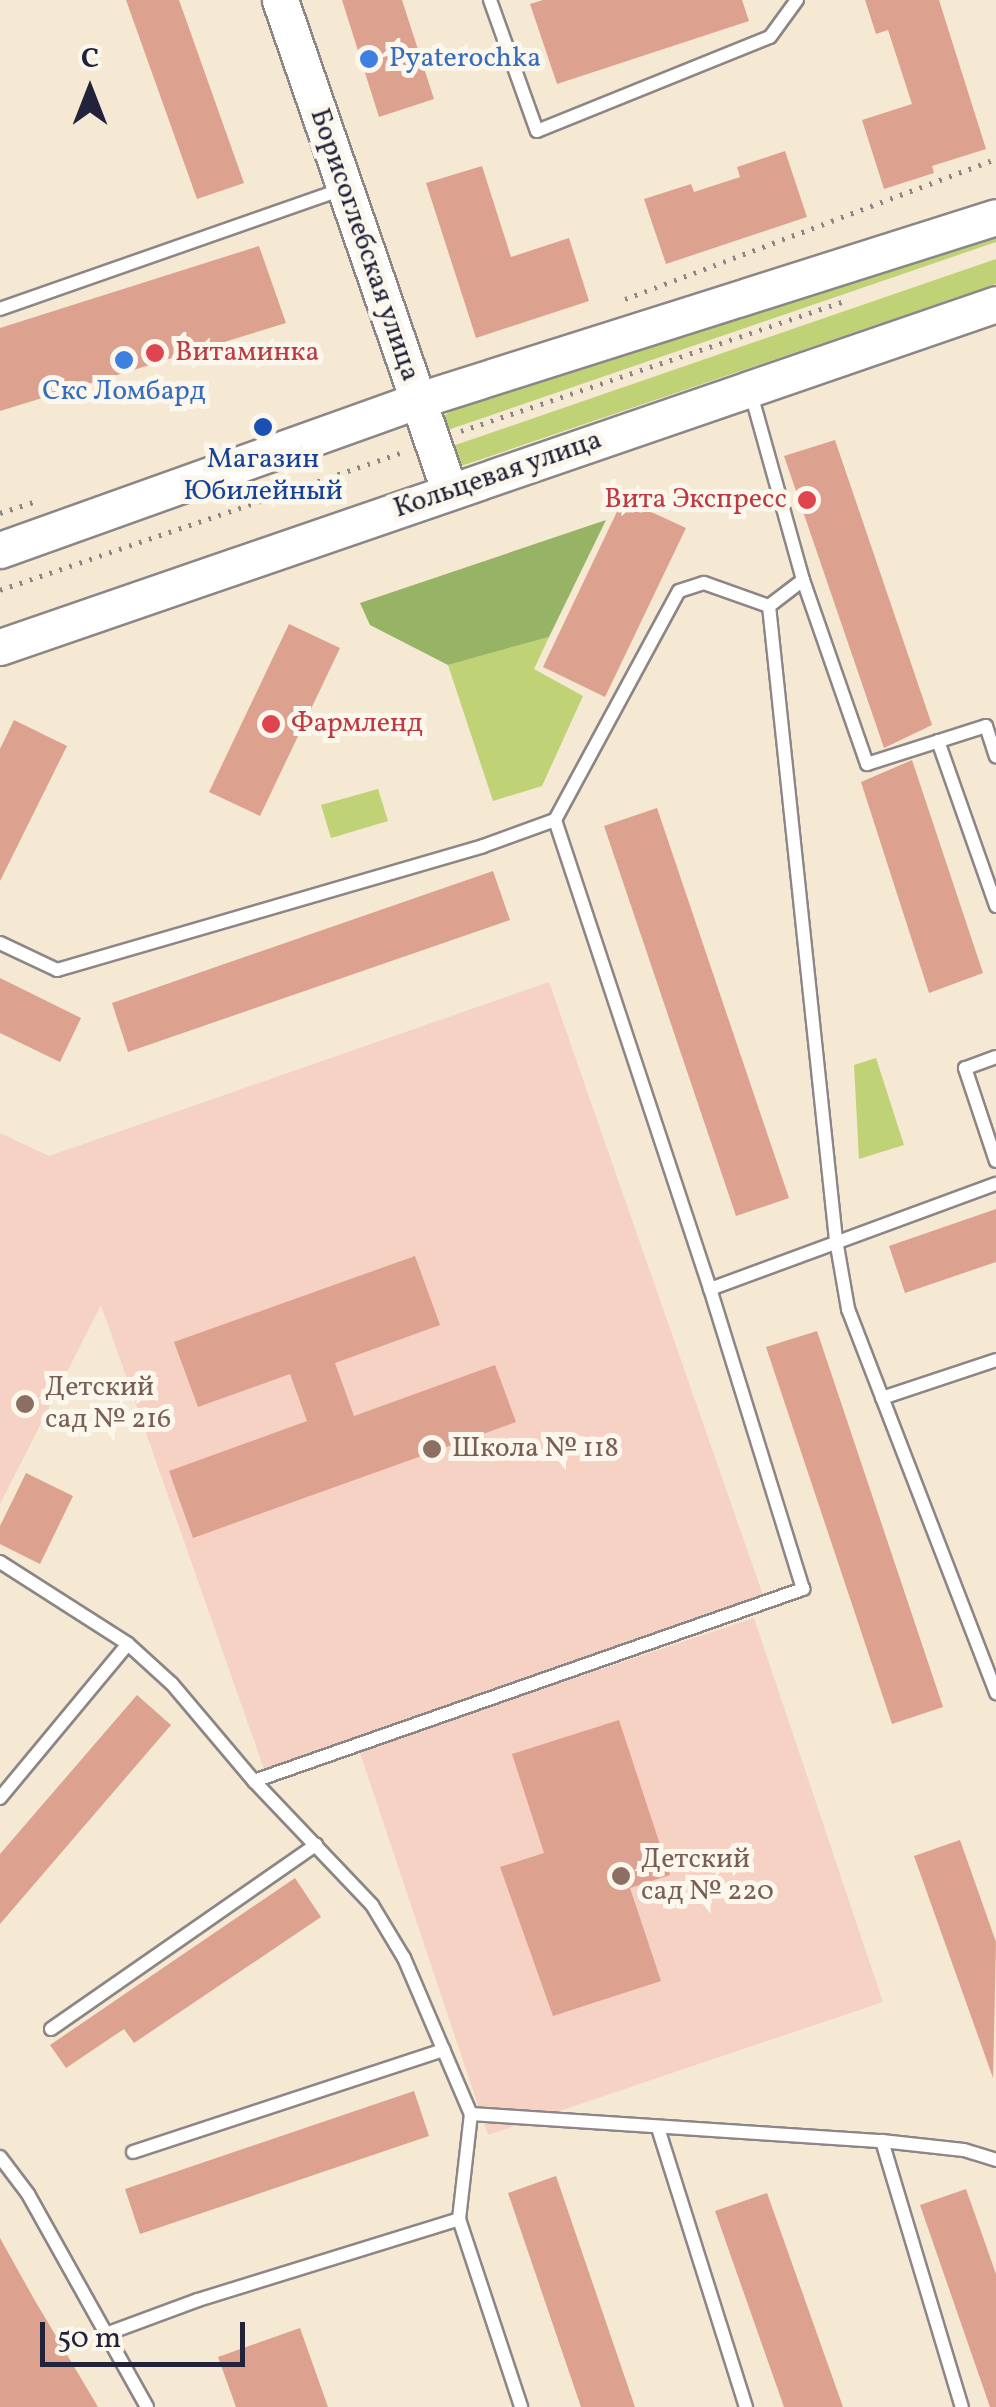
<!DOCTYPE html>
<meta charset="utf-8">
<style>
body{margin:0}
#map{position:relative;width:996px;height:2407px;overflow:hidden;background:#f5e9d3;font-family:Vollkorn,serif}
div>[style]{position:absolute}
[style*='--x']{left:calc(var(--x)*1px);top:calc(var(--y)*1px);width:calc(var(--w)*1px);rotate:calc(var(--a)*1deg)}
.built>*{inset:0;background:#f6d2c4}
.green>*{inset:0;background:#bfd275}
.forest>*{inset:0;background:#97b466}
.building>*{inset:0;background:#dda190}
.path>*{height:5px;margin-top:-2.5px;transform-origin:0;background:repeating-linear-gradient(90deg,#8c8687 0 2.5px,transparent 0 10.5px)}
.roads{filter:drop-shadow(2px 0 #8c8687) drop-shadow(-2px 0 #8c8687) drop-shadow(0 2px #8c8687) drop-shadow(0 -2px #8c8687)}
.lane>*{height:12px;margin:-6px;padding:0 6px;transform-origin:6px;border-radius:6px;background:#fff}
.secondary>*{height:35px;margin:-17.5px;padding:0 17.5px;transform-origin:17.5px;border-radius:17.5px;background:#fff}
.dots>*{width:28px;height:28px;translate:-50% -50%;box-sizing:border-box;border:5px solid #fbf7ec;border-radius:50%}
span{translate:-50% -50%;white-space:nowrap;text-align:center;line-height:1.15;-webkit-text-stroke:10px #fbf7ec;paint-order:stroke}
.shop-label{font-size:28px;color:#366cbe}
.left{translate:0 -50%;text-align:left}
.street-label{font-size:28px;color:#22223b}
.health-label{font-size:28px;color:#be3a42}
.right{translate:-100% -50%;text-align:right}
.transit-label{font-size:28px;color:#164399}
.education-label{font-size:28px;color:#785e54}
.north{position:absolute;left:40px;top:40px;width:100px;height:100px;-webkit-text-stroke:8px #fbf7ec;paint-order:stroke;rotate:0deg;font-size:28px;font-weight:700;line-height:40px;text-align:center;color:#22223b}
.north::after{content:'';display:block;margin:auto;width:35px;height:45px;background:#22223b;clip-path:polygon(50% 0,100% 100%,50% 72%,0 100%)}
.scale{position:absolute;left:40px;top:2322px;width:205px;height:45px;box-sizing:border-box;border:5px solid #22223b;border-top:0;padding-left:12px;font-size:30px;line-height:35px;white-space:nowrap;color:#22223b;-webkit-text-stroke:8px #fbf7ec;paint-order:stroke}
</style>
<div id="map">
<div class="built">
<div style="clip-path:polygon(549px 982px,763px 1595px,264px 1769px,101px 1305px,0 1504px,0 1133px,49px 1156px)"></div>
<div style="clip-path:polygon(754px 1618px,883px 2002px,488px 2135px,359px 1750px)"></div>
</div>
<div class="green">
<div style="clip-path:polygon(996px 224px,996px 242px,439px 433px,441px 419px,449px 412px)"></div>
<div style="clip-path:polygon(996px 259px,996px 284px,473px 462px,461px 466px,449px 461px,444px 449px)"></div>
<div style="clip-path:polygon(549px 637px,534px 669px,583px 696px,542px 786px,493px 801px,448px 665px)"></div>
<div style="clip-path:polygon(378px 789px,388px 821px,331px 838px,321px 805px)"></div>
<div style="clip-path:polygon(876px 1058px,904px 1145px,859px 1159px,854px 1065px)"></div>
</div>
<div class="forest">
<div style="clip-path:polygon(606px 520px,549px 637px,448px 665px,370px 625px,360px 603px)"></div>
</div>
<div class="building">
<div style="clip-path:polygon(126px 0,179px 0,244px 183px,197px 199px)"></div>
<div style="clip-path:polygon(342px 0,402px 0,434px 99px,379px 117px)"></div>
<div style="clip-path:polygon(543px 0,742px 0,749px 21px,557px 84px,530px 4px)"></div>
<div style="clip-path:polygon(865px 0,939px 0,986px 149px,932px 166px,934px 173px,884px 189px,862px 120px,912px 104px,888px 30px,876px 34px)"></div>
<div style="clip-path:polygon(785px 151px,807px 217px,666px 264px,644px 199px,691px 184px,694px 192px,740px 177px,737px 167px)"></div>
<div style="clip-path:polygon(482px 166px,511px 257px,569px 238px,589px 301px,476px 338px,426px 183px)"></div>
<div style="clip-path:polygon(259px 246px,286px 323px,0 411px,0 328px)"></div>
<div style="clip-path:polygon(835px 440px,932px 725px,884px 748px,784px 456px)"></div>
<div style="clip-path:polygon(623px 499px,686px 528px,605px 697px,543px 667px)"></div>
<div style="clip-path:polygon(289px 624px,340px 648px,260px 816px,209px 792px)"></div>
<div style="clip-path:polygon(14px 720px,67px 746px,0 881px,0 749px)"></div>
<div style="clip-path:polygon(912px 760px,983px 973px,929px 993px,861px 782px)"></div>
<div style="clip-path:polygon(657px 808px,789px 1198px,736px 1216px,604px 826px)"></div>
<div style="clip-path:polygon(493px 871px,510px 920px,128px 1052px,112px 1003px)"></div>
<div style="clip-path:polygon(0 978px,81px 1018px,60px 1062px,0 1033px)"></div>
<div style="clip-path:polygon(996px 1209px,996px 1262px,905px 1293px,889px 1246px)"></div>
<div style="clip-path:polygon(415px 1256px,440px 1325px,335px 1363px,354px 1416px,495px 1365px,516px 1422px,193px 1538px,169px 1471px,307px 1421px,290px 1374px,198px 1407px,174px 1342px)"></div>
<div style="clip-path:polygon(817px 1331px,943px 1707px,892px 1724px,766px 1347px)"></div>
<div style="clip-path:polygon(26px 1473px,73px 1496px,40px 1564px,0 1544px,0 1526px)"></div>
<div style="clip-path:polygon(137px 1695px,171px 1725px,0 1924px,0 1854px)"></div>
<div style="clip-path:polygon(619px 1720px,670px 1875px,630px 1888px,661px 1981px,553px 2016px,500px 1867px,544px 1853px,512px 1754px)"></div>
<div style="clip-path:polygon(960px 1840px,996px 1942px,993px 2078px,914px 1856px)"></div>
<div style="clip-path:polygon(295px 1878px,321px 1917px,134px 2043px,124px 2029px,66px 2068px,50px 2045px)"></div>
<div style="clip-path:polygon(414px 2091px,429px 2136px,140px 2234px,125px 2189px)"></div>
<div style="clip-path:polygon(556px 2176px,635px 2407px,581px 2407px,508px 2193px)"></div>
<div style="clip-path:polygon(966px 2189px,996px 2274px,996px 2407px,990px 2407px,920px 2205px)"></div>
<div style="clip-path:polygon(767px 2193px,843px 2407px,784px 2407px,715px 2211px)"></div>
<div style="clip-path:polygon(0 2238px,34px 2299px,98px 2407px,0 2407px)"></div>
<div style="clip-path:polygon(300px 2328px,328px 2407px,236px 2407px,218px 2357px)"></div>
</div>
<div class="path">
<div style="--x:625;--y:299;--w:397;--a:-20.7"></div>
<div style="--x:461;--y:431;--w:404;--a:-18.7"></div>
<div style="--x:0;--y:513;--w:35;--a:-18"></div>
<div style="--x:0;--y:590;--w:427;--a:-18.9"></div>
</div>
<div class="roads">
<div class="lane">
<div style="--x:490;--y:0;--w:139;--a:70.3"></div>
<div style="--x:537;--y:131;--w:251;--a:-22"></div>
<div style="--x:770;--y:37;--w:46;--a:-53.9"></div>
<div style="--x:0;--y:309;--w:362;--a:-19.3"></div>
<div style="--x:750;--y:390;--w:197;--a:74.4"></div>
<div style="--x:803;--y:580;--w:43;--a:142.6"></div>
<div style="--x:769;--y:606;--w:638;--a:83.97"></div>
<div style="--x:836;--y:1240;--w:70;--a:80.1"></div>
<div style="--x:848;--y:1309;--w:412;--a:68.9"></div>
<div style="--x:803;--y:580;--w:195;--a:70.8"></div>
<div style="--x:867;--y:764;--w:125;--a:-17.7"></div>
<div style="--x:986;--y:726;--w:32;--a:72"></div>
<div style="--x:938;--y:741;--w:175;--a:70.6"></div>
<div style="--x:555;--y:820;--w:494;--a:71.7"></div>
<div style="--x:0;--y:943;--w:63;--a:25.3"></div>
<div style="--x:57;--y:970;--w:444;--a:-16.2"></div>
<div style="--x:483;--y:846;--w:77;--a:-19.9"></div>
<div style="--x:555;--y:820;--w:260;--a:-61.6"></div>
<div style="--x:679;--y:591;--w:26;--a:-18"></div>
<div style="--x:704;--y:583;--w:69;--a:19.5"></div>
<div style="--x:996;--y:1057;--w:33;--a:160"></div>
<div style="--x:965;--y:1068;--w:98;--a:71.6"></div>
<div style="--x:882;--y:1398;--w:120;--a:-18.4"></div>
<div style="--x:0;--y:1562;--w:152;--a:32.6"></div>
<div style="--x:128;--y:1644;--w:59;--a:42.3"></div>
<div style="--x:172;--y:1684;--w:127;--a:49.8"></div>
<div style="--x:254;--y:1781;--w:171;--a:46.4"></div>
<div style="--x:372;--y:1905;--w:62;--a:58.9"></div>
<div style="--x:404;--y:1958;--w:170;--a:66.8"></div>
<div style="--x:471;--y:2114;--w:412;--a:3.8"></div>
<div style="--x:882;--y:2141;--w:82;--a:6.3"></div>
<div style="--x:964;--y:2150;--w:34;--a:17"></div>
<div style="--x:254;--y:1781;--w:582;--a:-19.28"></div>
<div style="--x:803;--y:1589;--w:314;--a:-107.2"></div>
<div style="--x:710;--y:1289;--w:305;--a:-20.2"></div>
<div style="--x:0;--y:1798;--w:200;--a:-50.3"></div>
<div style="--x:51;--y:2029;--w:323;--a:-34.8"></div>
<div style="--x:658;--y:2128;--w:293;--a:72.5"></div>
<div style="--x:882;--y:2141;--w:278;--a:73.3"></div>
<div style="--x:133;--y:2152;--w:327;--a:-18.2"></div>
<div style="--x:0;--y:2157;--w:46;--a:52.9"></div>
<div style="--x:28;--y:2194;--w:244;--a:60.8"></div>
<div style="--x:459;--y:2219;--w:198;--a:71.7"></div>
<div style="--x:106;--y:2334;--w:98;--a:-20.3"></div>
<div style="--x:198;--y:2300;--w:273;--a:-17.2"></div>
<div style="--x:459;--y:2219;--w:106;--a:-83.5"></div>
</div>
<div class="secondary">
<div style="--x:280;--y:0;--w:518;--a:70.97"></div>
<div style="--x:0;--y:550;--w:442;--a:-19.7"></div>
<div style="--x:416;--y:401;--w:608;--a:-17.6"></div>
<div style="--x:0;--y:647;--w:1053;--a:-19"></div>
</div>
</div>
<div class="dots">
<div style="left:369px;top:59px;background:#3f7fe0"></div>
<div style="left:155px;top:353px;background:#e0444e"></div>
<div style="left:124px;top:360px;background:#3f7fe0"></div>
<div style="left:263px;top:427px;background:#1a4fb4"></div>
<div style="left:807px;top:500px;background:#e0444e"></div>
<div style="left:271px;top:724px;background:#e0444e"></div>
<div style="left:25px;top:1404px;background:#8d6e63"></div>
<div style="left:432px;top:1449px;background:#8d6e63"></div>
<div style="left:621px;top:1876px;background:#8d6e63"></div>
</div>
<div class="shop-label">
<span class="left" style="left:389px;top:59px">Pyaterochka</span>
<span style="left:124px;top:392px">Скс Ломбард</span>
</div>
<div class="street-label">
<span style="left:364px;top:245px;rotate:71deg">Борисоглебская улица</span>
<span style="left:498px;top:475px;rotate:-19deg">Кольцевая улица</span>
</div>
<div class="health-label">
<span class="left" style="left:175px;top:353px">Витаминка</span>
<span class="right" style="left:787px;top:500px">Вита Экспресс</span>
<span class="left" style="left:291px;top:724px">Фармленд</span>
</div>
<div class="transit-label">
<span style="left:263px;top:476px">Магазин<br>Юбилейный</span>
</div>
<div class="education-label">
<span class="left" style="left:45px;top:1404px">Детский<br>сад № 216</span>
<span class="left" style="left:452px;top:1449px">Школа № 118</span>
<span class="left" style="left:641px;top:1876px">Детский<br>сад № 220</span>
</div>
<div class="north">С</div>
<div class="scale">50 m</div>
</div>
